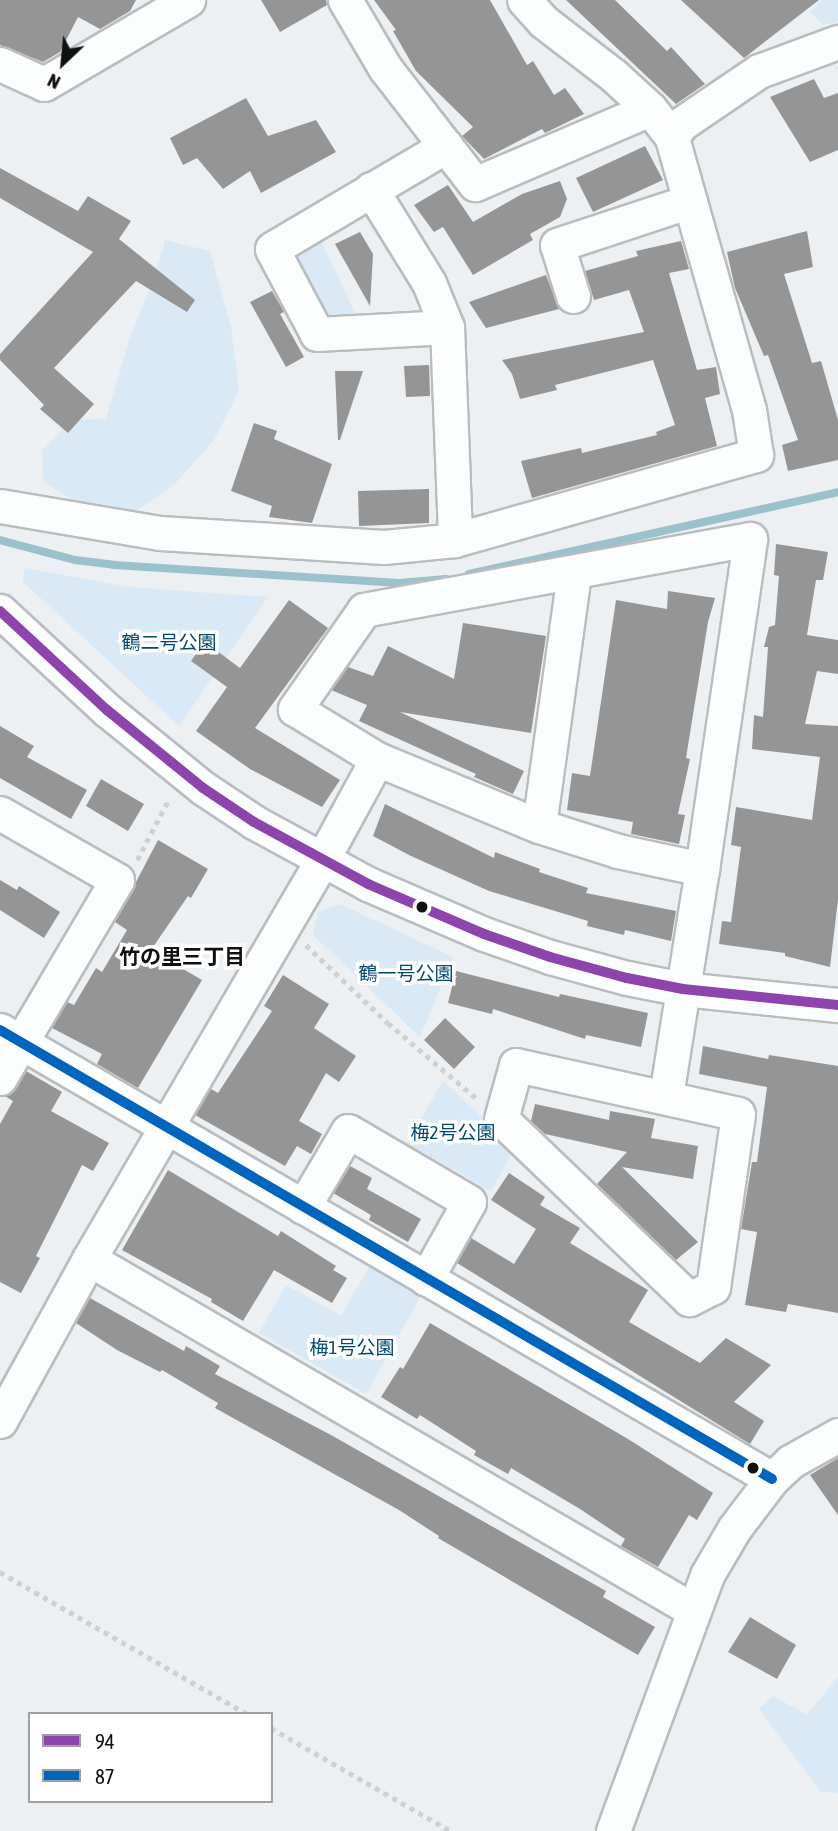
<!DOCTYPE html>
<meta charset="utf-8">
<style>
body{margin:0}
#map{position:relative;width:838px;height:1831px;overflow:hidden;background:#ecf0f3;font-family:"Asap Condensed","Noto Sans JP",sans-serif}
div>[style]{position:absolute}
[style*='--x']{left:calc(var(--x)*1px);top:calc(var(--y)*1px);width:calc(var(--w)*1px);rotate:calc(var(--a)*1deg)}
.green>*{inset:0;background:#d9e9f6}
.stream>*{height:8px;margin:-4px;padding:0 4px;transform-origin:4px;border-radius:4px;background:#9bc2cc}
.building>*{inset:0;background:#959596}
.path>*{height:4.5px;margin-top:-2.25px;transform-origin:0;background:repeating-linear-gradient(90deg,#cfd0d2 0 5px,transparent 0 10px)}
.roads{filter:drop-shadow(2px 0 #babdc0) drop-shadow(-2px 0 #babdc0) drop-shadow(0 2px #babdc0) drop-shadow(0 -2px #babdc0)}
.minor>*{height:33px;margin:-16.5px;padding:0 16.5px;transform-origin:16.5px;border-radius:16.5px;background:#fcfdfd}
.bus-1>*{height:10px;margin:-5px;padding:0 5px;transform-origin:5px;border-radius:5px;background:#8e44ad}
.bus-2>*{height:10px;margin:-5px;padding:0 5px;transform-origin:5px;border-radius:5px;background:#0065bd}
.dots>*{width:19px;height:19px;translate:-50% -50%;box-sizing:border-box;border:4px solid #fff;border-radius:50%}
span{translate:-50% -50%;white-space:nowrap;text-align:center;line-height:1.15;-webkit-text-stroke:7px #fff;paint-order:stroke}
.park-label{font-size:19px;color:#034870}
.neighbourhood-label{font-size:21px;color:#0f1113;font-weight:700}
.legend{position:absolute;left:28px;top:1712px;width:245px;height:91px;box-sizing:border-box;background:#fff;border:2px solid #9fa0a1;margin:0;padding:9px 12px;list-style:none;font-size:21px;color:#0f1113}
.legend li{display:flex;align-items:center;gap:14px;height:35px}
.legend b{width:35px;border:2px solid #9fa0a1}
.north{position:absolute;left:28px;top:28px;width:70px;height:70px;-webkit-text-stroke:5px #fff;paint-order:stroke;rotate:206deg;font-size:19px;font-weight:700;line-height:28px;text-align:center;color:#0f1113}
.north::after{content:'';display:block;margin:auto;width:24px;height:32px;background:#0f1113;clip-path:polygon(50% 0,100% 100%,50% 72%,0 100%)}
</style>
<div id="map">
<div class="green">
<div style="clip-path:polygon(822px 0,838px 0,838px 22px,823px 25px,810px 12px)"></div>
<div style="clip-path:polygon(319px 237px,358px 319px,327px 319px,295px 267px,300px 249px)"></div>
<div style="clip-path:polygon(165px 240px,210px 251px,231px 327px,239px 391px,214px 440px,175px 484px,129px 516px,94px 515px,43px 481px,42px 450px,72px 420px,106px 419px,130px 337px,153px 281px)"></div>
<div style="clip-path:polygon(25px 568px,129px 587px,268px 597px,179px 726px,22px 581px)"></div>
<div style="clip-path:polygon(340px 904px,453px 957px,420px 1037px,313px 935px,318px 912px)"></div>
<div style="clip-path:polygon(443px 1081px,515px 1147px,491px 1191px,407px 1143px)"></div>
<div style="clip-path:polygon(370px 1265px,422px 1294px,366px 1394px,259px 1333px,286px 1285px,341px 1316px)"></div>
<div style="clip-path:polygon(838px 1677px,838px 1793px,821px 1792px,759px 1709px,773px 1696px,807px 1715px)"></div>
</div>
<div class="stream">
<div style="--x:0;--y:540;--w:78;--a:14.9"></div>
<div style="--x:75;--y:560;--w:39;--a:7"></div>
<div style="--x:114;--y:565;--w:286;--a:3.6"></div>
<div style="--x:399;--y:583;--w:47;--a:-4.9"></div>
<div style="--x:469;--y:574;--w:378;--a:-12.5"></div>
</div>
<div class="building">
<div style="clip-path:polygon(0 0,136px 0,130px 11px,100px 29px,78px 17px,60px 52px,43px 62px,0 45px)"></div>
<div style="clip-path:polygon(261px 0,326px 0,327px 5px,280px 32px)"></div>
<div style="clip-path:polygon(374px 0,490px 0,527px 65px,533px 61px,554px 95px,565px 88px,584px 114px,545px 133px,542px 129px,484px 159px,462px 136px,473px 127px,416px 71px,393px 31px,396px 30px)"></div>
<div style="clip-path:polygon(566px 0,615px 0,667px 51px,671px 47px,705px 84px,676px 104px)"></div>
<div style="clip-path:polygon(681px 0,819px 0,744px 58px)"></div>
<div style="clip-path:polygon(814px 79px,824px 98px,838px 93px,838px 150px,810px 162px,770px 97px)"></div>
<div style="clip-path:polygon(246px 98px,268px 136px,316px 120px,336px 152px,261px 193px,250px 171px,223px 189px,197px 158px,183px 165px,170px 138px)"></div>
<div style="clip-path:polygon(645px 146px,663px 180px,593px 212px,576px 178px)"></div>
<div style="clip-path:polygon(0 168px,78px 211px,88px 196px,131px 221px,119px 239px,195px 300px,187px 312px,136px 281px,54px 368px,94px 404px,68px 433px,40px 409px,44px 405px,0 360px,0 354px,93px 252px,0 198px)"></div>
<div style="clip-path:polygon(560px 181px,567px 199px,560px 217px,530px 234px,533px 240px,473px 275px,443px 227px,434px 232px,414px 205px,448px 185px,473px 222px,522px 194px)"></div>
<div style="clip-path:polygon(807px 231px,813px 267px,784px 274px,812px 363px,821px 361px,838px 420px,838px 460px,788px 471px,782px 445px,798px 440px,768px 355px,764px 356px,735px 288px,727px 252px)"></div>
<div style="clip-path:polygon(360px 232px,373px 254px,370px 306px,335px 244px)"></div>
<div style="clip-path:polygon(681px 241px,689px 269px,669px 273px,697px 370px,716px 367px,720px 394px,705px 398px,717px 446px,532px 498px,521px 461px,581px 448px,582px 453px,657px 435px,656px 432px,675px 425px,653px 360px,555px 385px,557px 390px,520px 399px,512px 374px,502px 360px,644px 332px,629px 290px,594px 300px,585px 271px,638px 256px,636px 251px)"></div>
<div style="clip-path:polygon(546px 275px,559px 309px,486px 328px,469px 302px)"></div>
<div style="clip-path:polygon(272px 291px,284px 312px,280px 314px,304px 357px,286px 367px,250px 302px)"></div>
<div style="clip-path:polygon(429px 365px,430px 396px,406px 397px,404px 366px)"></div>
<div style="clip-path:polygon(335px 371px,363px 371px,340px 440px,338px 440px)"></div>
<div style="clip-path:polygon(254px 423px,277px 431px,274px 439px,332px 464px,312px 523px,269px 517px,272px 506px,231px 491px)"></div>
<div style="clip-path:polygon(429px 489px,429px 523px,359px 526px,358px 491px)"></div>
<div style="clip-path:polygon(776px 544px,828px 552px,823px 580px,816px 580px,807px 635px,838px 640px,838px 674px,817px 671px,805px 724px,838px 726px,838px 900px,830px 967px,785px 956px,785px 953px,719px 944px,722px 921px,731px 922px,741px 847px,731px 845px,736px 807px,812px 820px,820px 757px,752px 749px,754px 715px,763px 717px,768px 647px,764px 647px,769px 627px,775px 625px,779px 576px,774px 575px)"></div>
<div style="clip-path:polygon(668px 591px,715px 598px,708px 622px,686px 758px,690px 759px,678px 814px,685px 815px,679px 844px,631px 834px,633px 822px,567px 810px,572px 773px,590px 776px,616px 600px,667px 609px)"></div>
<div style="clip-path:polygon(289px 600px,328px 628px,255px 728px,340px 780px,322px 807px,250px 769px,196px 731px,227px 687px,191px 661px,205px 642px,240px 668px)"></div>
<div style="clip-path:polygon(463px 623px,546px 636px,531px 733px,400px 712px,524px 771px,513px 794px,474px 777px,476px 774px,359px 721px,367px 705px,331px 690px,348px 667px,373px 676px,388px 646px,454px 679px)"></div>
<div style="clip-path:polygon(0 726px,34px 746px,27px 757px,87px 790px,71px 819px,0 778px)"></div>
<div style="clip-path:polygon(101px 779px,144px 804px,128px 831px,86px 806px)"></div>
<div style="clip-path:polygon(385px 804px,494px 858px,495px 852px,540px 869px,539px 872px,588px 888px,586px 893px,676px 911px,671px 941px,625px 930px,624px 935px,587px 926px,588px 921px,489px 891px,411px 856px,373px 836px)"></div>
<div style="clip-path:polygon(158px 840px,208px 869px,191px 898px,188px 896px,151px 950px,202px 980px,138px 1088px,97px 1064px,102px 1054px,52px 1028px,67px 1002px,74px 1005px,96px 968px,102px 972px,127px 930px,115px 922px)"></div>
<div style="clip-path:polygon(0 880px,17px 890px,19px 886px,60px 912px,44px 938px,0 910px)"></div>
<div style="clip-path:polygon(456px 971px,559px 997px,560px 994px,648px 1013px,641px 1047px,586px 1035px,585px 1039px,493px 1009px,492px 1014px,448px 1003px)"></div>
<div style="clip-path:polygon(283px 975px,329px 1004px,314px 1028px,356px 1056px,339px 1082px,326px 1073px,299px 1121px,322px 1134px,311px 1154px,297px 1146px,285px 1166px,195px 1115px,211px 1089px,218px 1093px,272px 1011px,264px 1006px)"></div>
<div style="clip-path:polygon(445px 1018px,475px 1047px,454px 1069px,424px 1040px)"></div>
<div style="clip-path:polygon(703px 1046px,768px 1059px,769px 1055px,838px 1066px,838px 1313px,788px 1304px,786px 1312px,745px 1305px,757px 1232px,741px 1229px,752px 1162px,757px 1162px,767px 1087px,699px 1074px)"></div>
<div style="clip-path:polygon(26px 1071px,62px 1092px,51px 1111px,109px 1143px,93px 1171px,82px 1165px,36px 1256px,40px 1258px,21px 1293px,0 1282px,0 1124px,13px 1101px,5px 1096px,16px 1088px)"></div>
<div style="clip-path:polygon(535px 1104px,609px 1120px,610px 1111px,655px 1119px,651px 1138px,698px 1146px,693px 1179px,622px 1167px,698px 1242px,676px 1260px,597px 1184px,627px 1152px,545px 1134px,531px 1121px)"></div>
<div style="clip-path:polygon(350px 1166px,372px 1178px,367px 1189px,421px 1219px,408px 1242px,369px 1220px,371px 1215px,333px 1193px)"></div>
<div style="clip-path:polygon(168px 1170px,278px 1236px,281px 1231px,336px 1266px,333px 1270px,347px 1278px,332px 1303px,274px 1270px,243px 1321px,211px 1302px,212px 1299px,122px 1250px)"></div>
<div style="clip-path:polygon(509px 1173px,545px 1197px,540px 1205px,580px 1228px,570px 1243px,648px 1290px,629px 1322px,700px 1363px,726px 1338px,771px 1365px,734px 1402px,764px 1421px,750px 1444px,457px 1263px,471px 1238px,514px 1264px,536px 1229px,491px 1200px)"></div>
<div style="clip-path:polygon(90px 1298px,184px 1351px,186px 1346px,220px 1366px,215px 1374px,331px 1435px,606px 1591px,603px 1597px,655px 1627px,638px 1655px,438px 1538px,439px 1536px,399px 1510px,215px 1408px,218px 1403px,162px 1370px,160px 1372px,117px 1350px,76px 1323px)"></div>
<div style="clip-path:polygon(430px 1323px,628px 1439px,713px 1493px,697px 1520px,689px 1515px,658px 1567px,621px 1546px,625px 1539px,580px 1509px,511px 1468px,508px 1474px,474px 1455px,476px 1451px,420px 1415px,417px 1419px,381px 1397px,400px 1367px,403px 1369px)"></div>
<div style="clip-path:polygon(838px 1458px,838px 1515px,810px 1475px)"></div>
<div style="clip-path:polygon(750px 1617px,796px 1645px,777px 1679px,728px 1652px)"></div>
</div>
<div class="path">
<div style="--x:137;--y:860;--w:69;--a:-62.3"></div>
<div style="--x:306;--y:945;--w:113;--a:43.6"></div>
<div style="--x:388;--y:1023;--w:116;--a:40.4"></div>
<div style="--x:0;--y:1572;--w:285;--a:29.9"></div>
<div style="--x:271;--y:1728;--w:207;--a:29.8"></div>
</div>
<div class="roads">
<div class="minor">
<div style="--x:345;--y:0;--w:79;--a:59.5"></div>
<div style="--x:385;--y:68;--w:147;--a:52.2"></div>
<div style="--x:475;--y:184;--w:190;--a:-23.2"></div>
<div style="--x:0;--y:64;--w:48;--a:24.4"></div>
<div style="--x:44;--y:84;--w:167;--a:-30.3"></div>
<div style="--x:672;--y:137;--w:16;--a:-55"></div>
<div style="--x:681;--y:124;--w:94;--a:-34.2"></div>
<div style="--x:759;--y:71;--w:84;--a:-20.2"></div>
<div style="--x:446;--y:146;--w:202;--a:149.4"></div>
<div style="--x:272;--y:249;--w:96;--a:62.1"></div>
<div style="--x:317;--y:334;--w:130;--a:-3.1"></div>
<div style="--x:447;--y:327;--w:213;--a:87.8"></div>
<div style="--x:371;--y:189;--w:110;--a:58.3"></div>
<div style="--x:429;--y:283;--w:48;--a:67.8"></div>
<div style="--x:573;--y:296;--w:53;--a:-107.4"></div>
<div style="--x:557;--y:245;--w:140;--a:-18.3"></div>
<div style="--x:0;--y:506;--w:162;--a:9.6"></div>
<div style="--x:160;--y:533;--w:224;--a:3.6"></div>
<div style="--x:384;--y:547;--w:71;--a:-5.6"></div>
<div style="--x:455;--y:540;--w:313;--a:-15.8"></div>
<div style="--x:756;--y:455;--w:46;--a:-98.8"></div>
<div style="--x:749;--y:410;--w:284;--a:-105.8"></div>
<div style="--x:672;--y:137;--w:36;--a:-128"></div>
<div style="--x:650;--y:109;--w:50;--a:-137.4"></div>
<div style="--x:613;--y:75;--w:88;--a:-142.4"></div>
<div style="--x:543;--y:21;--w:28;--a:-132"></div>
<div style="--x:0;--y:611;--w:146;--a:42.8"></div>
<div style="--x:107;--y:710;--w:124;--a:39.1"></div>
<div style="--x:203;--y:788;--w:61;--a:33.7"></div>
<div style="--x:254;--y:822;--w:130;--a:28.5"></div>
<div style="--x:368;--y:884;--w:126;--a:23.3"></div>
<div style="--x:484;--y:934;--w:70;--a:19.2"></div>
<div style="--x:550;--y:957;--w:80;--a:15.3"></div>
<div style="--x:627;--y:978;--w:57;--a:11.1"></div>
<div style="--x:683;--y:989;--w:156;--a:5.9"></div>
<div style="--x:0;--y:813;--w:135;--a:29.8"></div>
<div style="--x:117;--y:880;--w:230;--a:120.6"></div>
<div style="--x:539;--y:826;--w:255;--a:-82.1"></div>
<div style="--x:0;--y:1030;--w:893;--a:30.18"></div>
<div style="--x:516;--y:1065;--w:227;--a:12.4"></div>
<div style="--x:738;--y:1114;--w:175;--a:98.2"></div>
<div style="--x:713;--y:1287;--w:27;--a:153"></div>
<div style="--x:689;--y:1299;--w:260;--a:-136.2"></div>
<div style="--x:501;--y:1119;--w:56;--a:-74.5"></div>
<div style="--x:666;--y:1096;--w:230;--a:-81"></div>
<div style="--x:702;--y:869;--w:333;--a:-81.7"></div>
<div style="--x:750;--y:539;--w:392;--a:169.6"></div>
<div style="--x:364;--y:610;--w:121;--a:124.9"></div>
<div style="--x:295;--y:709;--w:96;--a:31.4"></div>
<div style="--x:377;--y:759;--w:175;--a:22.5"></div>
<div style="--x:539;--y:826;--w:83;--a:17.6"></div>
<div style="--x:618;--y:851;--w:86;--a:12.1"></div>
<div style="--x:303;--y:1207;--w:88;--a:-59.4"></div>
<div style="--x:348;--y:1131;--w:140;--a:30.4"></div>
<div style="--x:469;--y:1202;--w:88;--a:119.2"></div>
<div style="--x:89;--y:1259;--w:699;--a:30.16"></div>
<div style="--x:0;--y:1421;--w:185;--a:-61.2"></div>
<div style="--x:89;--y:1259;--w:462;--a:-59.7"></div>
<div style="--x:322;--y:860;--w:115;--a:-61.4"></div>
<div style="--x:613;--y:1831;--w:273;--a:-69.8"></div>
<div style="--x:707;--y:1575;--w:53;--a:-59.6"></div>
<div style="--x:734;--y:1529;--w:63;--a:-52.8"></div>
<div style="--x:772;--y:1479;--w:25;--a:-43"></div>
<div style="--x:790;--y:1462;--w:55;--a:-29.4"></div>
</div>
</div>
<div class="bus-1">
<div style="--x:0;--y:611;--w:146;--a:42.8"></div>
<div style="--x:107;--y:710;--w:124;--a:39.1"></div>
<div style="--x:203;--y:788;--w:61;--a:33.7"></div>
<div style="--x:254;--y:822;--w:130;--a:28.5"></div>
<div style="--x:368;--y:884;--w:126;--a:23.3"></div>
<div style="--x:484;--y:934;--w:70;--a:19.2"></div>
<div style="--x:550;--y:957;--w:80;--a:15.3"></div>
<div style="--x:627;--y:978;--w:57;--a:11.1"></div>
<div style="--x:683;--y:989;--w:156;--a:5.9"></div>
</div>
<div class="bus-2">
<div style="--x:0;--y:1030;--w:893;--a:30.18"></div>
</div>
<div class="dots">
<div style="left:422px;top:907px;background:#0f1113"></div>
<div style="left:753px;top:1468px;background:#0f1113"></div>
</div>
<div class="park-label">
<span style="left:169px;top:643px">鶴二号公園</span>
<span style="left:406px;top:974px">鶴一号公園</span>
<span style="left:453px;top:1133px">梅2号公園</span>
<span style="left:352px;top:1348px">梅1号公園</span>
</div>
<div class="neighbourhood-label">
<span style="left:182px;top:956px">竹の里三丁目</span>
</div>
<ul class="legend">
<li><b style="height:9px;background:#8e44ad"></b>94</li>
<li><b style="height:9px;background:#0065bd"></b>87</li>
</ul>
<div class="north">N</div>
</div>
